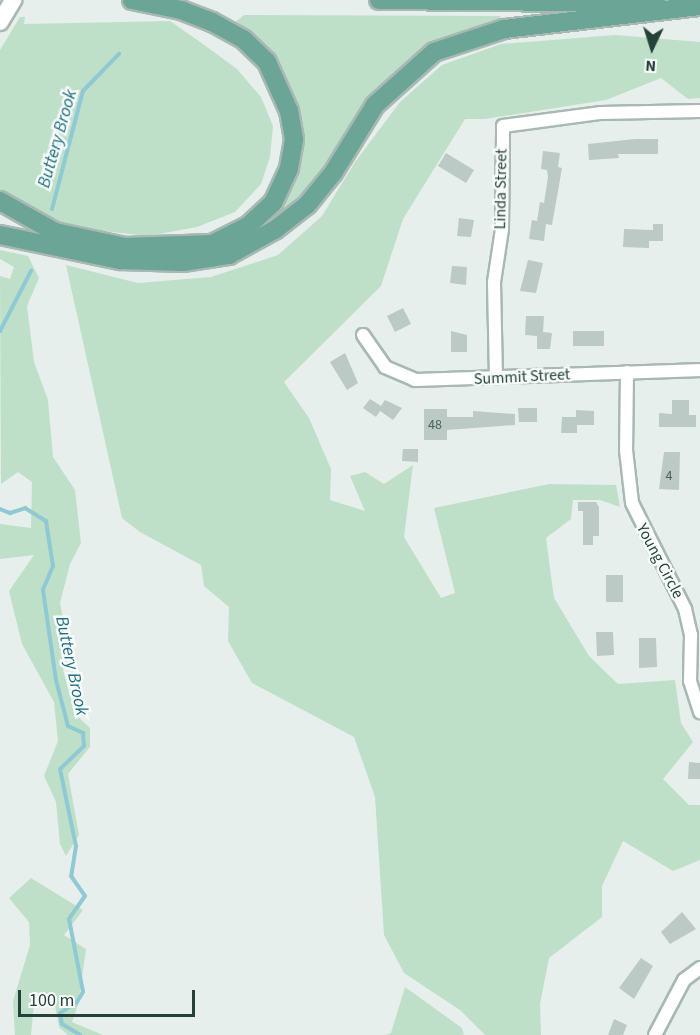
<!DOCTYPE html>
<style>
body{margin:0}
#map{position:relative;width:700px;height:1035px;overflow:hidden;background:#e6efeb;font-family:"Source Sans 3",sans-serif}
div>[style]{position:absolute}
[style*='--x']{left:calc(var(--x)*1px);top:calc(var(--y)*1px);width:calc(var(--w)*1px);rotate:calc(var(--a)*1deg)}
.green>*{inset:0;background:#bfe0c8}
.stream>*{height:4px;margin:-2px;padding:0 2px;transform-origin:2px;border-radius:2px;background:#8ec9d4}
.building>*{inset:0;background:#bbcac4}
.roads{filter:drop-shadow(2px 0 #a8b8b2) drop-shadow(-2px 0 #a8b8b2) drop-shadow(0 2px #a8b8b2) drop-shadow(0 -2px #a8b8b2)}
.street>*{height:12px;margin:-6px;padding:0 6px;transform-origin:6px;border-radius:6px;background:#fff}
.secondary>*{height:16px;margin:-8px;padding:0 8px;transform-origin:8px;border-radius:8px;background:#fff}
.primary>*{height:18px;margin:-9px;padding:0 9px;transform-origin:9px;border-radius:9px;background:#6aa596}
span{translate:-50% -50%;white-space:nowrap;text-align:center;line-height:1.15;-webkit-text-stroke:5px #f7fbf9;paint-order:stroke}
.number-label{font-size:14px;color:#4a645c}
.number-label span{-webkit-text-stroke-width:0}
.street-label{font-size:16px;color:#24423a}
.water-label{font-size:18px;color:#1c6f80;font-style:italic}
.north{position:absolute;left:622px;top:18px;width:60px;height:60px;-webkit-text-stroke:4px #f7fbf9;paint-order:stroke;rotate:184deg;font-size:16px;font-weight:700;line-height:24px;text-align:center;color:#24423a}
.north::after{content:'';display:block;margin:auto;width:21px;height:27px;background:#24423a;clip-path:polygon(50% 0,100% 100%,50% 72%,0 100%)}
.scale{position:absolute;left:18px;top:990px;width:177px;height:27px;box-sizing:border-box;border:3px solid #24423a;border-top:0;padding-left:8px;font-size:18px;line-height:21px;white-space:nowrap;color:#24423a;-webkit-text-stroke:4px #f7fbf9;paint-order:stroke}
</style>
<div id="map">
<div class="green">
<div style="clip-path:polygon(244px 15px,501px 16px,497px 23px,448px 39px,401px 69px,292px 211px,259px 231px,286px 199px,299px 175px,302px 137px,296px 104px,282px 72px,263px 46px,234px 23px)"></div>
<div style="clip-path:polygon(20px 17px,25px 17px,24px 24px,170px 21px,203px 44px,237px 69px,261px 97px,273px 126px,270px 157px,261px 184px,235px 212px,197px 227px,148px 236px,75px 228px,6px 197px,0 192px,0 50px)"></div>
<div style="clip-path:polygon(615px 35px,700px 42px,700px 98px,688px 99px,661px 78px,606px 100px,485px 119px,465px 119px,403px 219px,381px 286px,284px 382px,309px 418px,331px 469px,330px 500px,365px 511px,350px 476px,365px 472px,384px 484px,413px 465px,404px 537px,441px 598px,455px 593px,434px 508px,549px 484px,616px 485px,620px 507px,600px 500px,573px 500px,571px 519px,546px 538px,554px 598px,589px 656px,618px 684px,675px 680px,681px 723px,693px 742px,663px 779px,689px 805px,700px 805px,700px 860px,673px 871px,623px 841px,602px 886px,602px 917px,549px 958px,540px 1004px,541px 1035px,485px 1035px,460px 1010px,404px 973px,384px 935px,375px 797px,354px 737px,252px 683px,228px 641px,229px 607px,204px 586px,201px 565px,140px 532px,122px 518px,66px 265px,138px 283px,211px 277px,278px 255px,322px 216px,355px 162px,400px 102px,442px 65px,501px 44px)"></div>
<div style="clip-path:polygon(0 250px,28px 256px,39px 278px,27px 306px,34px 362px,48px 400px,53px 457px,75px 490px,81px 543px,70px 564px,60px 603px,70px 654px,63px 670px,75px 714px,90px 728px,90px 747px,68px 774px,79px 835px,66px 856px,60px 844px,56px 802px,44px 776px,58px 741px,54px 702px,22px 644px,9px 591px,34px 555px,0 559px,0 524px,31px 528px,32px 482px,18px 472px,1px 484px,0 276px,10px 279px,14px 267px,0 259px)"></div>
<div style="clip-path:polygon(31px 878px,83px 910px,64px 935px,86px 949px,78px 1005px,72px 1022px,103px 1035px,68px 1035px,59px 1027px,53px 995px,35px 992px,31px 1035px,15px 1035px,13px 1001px,30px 945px,29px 922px,9px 898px)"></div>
<div style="clip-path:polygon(405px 987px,462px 1028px,464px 1035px,386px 1035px,391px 1033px)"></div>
</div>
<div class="stream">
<div style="--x:52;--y:209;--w:122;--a:-75.3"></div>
<div style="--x:83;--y:91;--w:52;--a:-45.8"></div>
<div style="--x:0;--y:331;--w:68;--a:-62.7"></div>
<div style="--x:0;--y:509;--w:11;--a:22"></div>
<div style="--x:10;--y:513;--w:16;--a:-18"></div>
<div style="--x:25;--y:508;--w:25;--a:32"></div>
<div style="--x:46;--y:521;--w:46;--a:81.2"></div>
<div style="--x:53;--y:566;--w:26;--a:113"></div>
<div style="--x:43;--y:590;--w:91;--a:81.8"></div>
<div style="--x:56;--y:680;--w:48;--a:75.4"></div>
<div style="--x:68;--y:726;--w:17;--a:25"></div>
<div style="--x:83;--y:733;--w:13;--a:86"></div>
<div style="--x:84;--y:746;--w:33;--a:136"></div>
<div style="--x:60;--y:769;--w:79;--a:78.3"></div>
<div style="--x:76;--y:846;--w:30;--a:99"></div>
<div style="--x:71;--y:876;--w:24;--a:55"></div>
<div style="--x:85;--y:896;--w:28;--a:125"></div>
<div style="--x:69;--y:919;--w:74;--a:79.1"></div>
<div style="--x:83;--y:992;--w:12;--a:121"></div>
<div style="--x:77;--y:1002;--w:20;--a:147"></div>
<div style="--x:60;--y:1013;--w:11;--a:80"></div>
<div style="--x:62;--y:1024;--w:21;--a:31"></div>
</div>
<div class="building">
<div style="clip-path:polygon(635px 139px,658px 139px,658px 154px,618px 154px,619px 158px,589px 160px,588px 144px)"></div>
<div style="clip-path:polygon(543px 151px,560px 153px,558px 167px,562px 168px,552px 225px,546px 224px,544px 241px,529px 239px,532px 220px,537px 221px,540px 202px,544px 203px,548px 177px,547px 170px,541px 169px)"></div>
<div style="clip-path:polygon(446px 153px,474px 170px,466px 183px,438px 166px)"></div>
<div style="clip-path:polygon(459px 218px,474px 220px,471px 237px,457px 236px)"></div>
<div style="clip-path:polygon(653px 224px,663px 224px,663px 241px,649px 241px,649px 248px,623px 247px,624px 229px,653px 230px)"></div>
<div style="clip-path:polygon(528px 260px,543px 263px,536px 293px,520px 291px)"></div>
<div style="clip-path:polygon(452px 266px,467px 267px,466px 285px,450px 283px)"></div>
<div style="clip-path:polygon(403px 308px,411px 324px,395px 332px,387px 316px)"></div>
<div style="clip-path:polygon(526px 316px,544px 316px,543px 332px,552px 333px,550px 349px,537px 349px,537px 336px,525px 335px)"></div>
<div style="clip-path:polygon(451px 331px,467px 335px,467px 352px,451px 352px)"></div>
<div style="clip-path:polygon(573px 331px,604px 331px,604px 346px,573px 346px)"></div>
<div style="clip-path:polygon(345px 353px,358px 383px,347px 390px,330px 362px)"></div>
<div style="clip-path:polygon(370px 399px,381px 406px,385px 400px,402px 408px,393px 420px,380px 411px,376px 417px,363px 408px)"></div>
<div style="clip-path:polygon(672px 400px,689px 400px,689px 415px,696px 415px,696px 427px,659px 427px,659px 413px,672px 414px)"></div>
<div style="clip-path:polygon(518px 408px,537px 408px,537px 422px,519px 422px)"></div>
<div style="clip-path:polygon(424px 409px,447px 409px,447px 417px,473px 417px,473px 411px,515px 414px,515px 425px,447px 430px,447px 440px,424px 440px)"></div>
<div style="clip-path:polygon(576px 410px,594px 411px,594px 425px,577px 425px,577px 433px,561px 433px,562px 417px,576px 417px)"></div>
<div style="clip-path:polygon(403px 449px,418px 449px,418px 462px,402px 461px)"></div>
<div style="clip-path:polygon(664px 452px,680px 452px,679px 490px,659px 489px)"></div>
<div style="clip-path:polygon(578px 502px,596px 502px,599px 507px,599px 536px,593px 536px,593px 545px,583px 545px,583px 511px,578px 511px)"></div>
<div style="clip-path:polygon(606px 575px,623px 575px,623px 602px,606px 602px)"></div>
<div style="clip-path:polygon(596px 632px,613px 632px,614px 655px,597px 656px)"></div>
<div style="clip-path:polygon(639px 638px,656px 638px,657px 667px,639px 668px)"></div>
<div style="clip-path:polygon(689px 762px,700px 763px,700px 779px,688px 779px)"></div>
<div style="clip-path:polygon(682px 912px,696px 929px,670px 944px,661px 932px)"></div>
<div style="clip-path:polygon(641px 958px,653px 966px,634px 999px,619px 988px)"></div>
<div style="clip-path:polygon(614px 1019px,627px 1025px,623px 1035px,608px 1035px)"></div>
</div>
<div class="roads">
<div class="street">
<div style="--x:363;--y:335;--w:39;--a:55"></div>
<div style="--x:385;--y:367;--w:33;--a:23"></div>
<div style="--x:415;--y:380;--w:285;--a:-2"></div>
<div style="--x:627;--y:372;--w:78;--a:90.7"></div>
<div style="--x:626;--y:450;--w:53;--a:83.5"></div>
<div style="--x:632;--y:503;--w:119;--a:63.4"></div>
<div style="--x:685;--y:609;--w:27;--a:77"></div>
<div style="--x:691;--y:635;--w:46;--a:91.2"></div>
<div style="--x:690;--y:681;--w:33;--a:72"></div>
<div style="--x:496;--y:378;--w:96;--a:-91.2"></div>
<div style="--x:494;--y:282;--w:54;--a:-81.4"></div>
<div style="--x:502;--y:229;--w:103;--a:-89.4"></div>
<div style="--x:503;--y:126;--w:99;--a:-7.6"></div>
<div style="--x:601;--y:113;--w:99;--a:-1.2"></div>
<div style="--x:655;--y:1035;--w:62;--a:-62.2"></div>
<div style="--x:684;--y:980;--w:20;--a:-37"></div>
</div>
<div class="secondary">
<div style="--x:0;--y:22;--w:26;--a:-59"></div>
</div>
<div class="primary">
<div style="--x:379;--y:0;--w:277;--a:0.6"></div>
<div style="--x:0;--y:201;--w:63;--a:29.4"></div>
<div style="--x:55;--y:232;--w:72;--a:12.1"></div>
<div style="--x:125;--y:247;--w:87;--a:-2"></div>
<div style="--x:212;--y:244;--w:40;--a:-26.6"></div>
<div style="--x:248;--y:226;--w:34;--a:-43"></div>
<div style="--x:273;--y:203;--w:38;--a:-65"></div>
<div style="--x:289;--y:168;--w:29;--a:-80"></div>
<div style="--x:294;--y:139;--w:28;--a:-100"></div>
<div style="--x:289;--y:111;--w:54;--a:-114.2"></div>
<div style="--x:267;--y:62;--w:33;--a:-136"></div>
<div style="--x:243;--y:39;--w:35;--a:-151"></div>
<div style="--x:212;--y:22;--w:33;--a:-159"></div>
<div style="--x:181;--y:10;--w:50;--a:-168.5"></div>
<div style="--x:0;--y:235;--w:123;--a:11.8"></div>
<div style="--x:120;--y:260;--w:63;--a:1.8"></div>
<div style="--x:183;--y:262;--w:47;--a:-8.7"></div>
<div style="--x:229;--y:255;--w:54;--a:-29"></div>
<div style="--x:276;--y:229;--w:39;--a:-38"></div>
<div style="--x:307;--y:205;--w:41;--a:-50.9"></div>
<div style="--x:333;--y:173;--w:80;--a:-58.3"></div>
<div style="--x:375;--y:105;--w:79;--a:-41.9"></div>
<div style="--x:434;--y:52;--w:74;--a:-18.2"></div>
<div style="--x:504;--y:29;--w:197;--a:-6.7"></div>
</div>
</div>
<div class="number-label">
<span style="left:435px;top:425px">48</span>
<span style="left:669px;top:476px">4</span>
</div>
<div class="street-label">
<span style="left:501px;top:189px;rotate:-89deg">Linda Street</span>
<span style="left:522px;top:377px;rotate:-3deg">Summit Street</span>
<span style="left:660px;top:561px;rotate:62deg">Young Circle</span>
</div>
<div class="water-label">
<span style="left:58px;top:139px;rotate:-74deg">Buttery Brook</span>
<span style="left:71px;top:666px;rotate:78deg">Buttery Brook</span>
</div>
<div class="north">N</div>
<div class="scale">100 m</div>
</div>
